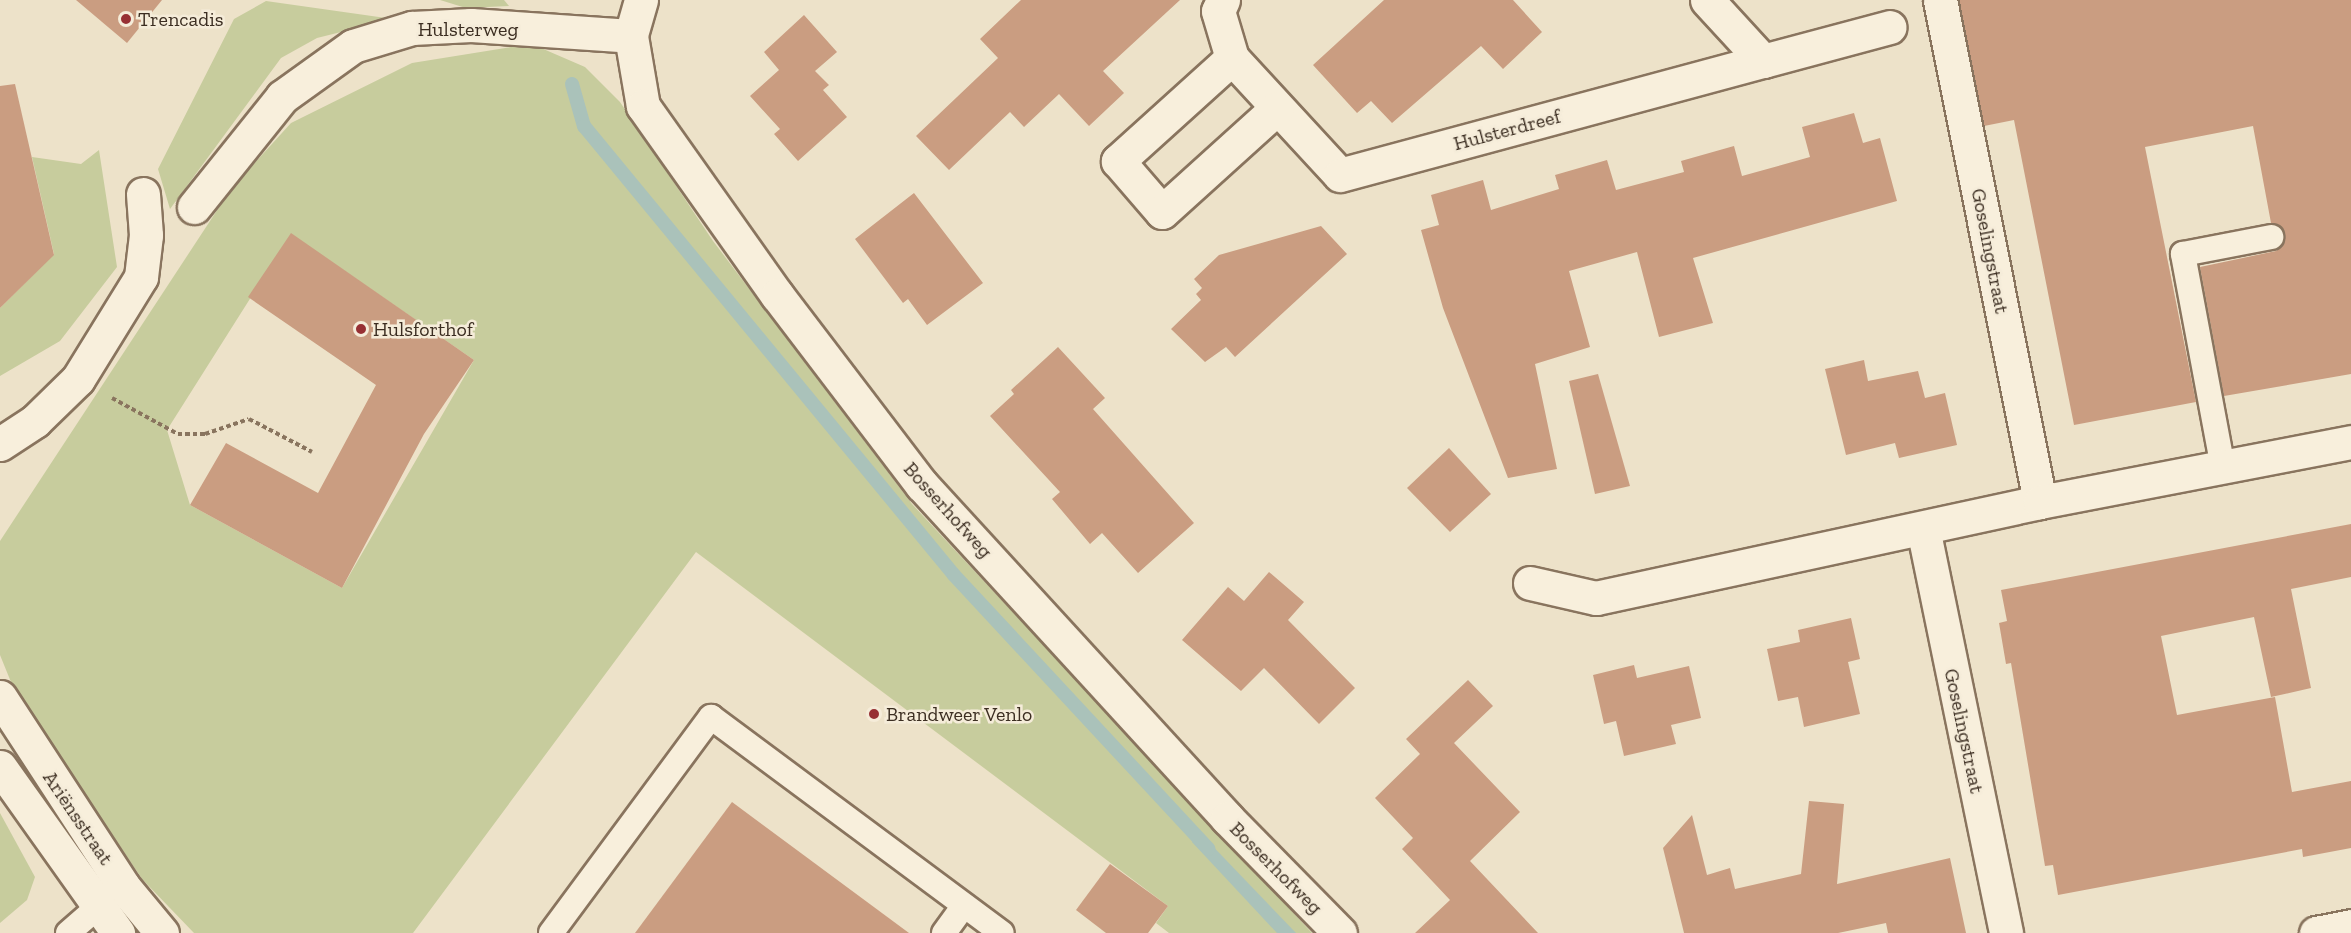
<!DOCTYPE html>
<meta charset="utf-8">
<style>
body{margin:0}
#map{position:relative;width:2351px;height:933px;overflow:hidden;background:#ede2c9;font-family:"Zilla Slab",serif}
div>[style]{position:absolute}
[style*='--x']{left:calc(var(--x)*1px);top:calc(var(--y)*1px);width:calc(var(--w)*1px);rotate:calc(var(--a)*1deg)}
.green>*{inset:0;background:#c7cc9d}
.water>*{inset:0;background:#aac2ba}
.stream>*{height:14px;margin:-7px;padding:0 7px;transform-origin:7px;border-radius:7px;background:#aac2ba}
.building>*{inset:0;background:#ca9d81}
.path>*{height:4px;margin-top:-2px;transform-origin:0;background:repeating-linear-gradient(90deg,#89745e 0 4.5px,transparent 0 7.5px)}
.roads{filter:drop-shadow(2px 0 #89745e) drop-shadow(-2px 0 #89745e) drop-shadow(0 2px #89745e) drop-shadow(0 -2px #89745e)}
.lane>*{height:24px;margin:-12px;padding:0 12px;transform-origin:12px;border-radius:12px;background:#f8efdc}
.street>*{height:33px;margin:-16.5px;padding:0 16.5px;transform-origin:16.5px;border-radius:16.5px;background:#f8efdc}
.secondary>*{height:33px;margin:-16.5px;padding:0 16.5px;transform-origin:16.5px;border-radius:16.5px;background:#f8efdc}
.dots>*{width:16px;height:16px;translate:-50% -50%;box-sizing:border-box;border:3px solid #f5ecd9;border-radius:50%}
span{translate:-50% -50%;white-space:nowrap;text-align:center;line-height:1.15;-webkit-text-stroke:5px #f5ecd9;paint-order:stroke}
.poi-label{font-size:20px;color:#3b2d21}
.left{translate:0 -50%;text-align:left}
.street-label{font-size:20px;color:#3b2d21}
</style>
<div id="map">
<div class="green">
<div style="clip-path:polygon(440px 0,504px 0,509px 6px,466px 8px)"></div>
<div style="clip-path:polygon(266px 1px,393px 19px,317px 38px,281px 58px,170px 209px,158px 169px,234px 19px)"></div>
<div style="clip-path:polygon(evenodd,511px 47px,541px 48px,585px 67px,620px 102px,713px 241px,912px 504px,1312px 933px,1169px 933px,1156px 923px,1168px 906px,696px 552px,413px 933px,194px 933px,142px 879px,13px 687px,0 655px,0 541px,231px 189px,291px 123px,412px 63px,511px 47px,291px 234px,474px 360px,342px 588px,190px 505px,167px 430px,291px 234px)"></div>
<div style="clip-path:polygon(99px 150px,117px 267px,60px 341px,0 376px,0 308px,54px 254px,32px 157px,81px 164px)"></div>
<div style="clip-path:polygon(0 813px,35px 877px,27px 900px,0 923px)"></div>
</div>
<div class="water">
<div style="clip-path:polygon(1202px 835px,1296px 933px,1277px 933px,1192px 842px)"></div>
</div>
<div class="stream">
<div style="--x:572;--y:84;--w:44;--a:74.1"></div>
<div style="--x:584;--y:126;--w:582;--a:50.51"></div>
<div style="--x:954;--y:575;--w:374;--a:47.1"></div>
</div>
<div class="building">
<div style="clip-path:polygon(76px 0,162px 0,127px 43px)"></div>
<div style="clip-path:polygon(1021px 0,1180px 0,1103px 71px,1124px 93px,1089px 126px,1059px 94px,1024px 127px,1010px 112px,949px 170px,916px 136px,998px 58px,980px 39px)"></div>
<div style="clip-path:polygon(1384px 0,1513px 0,1542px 32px,1503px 69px,1481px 46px,1392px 123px,1371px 101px,1357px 113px,1313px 65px)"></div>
<div style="clip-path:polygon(1959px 0,2351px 0,2351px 374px,2224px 396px,2200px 267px,2276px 251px,2285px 241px,2282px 228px,2271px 223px,2253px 126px,2145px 147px,2196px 402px,2074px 425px,2014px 120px,1984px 126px)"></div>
<div style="clip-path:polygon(804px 15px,837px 52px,815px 71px,829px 85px,823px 90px,847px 117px,798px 161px,774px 134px,780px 129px,750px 96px,779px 70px,764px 52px)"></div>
<div style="clip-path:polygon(15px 84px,54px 255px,0 308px,0 86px)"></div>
<div style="clip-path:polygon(1854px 113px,1863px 143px,1880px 138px,1897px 201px,1693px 258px,1713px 323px,1659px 337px,1637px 252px,1569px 271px,1590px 347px,1535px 364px,1557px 469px,1508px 478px,1443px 308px,1421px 230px,1439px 225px,1431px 195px,1483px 180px,1491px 210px,1559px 189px,1555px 175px,1607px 160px,1616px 190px,1684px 172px,1681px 161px,1734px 146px,1742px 176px,1810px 157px,1802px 127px)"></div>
<div style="clip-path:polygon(914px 193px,983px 283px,927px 325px,908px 299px,903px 303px,855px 239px)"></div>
<div style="clip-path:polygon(1321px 226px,1347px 254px,1235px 357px,1226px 347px,1205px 362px,1171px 329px,1201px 300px,1196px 294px,1202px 288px,1194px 279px,1219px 255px)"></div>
<div style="clip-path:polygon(291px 233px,474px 360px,424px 434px,342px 588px,190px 505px,226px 443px,318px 493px,376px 385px,248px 297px)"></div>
<div style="clip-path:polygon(1058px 347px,1105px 398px,1093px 409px,1194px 523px,1138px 573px,1102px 533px,1090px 544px,1052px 499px,1060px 492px,990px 416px,1014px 394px,1011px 390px)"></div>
<div style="clip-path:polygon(1864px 360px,1868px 381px,1918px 371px,1925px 398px,1945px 393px,1957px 445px,1899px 458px,1895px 443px,1846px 455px,1825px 369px)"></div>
<div style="clip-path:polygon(1598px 374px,1630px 486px,1595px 494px,1569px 381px)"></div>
<div style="clip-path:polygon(1449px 448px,1491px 494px,1450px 532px,1407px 488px)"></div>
<div style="clip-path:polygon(2351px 524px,2351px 577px,2291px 589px,2311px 688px,2271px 697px,2254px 617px,2161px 636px,2177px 715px,2275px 697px,2292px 792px,2351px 781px,2351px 848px,2303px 857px,2302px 849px,2058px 895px,2053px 865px,2045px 866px,2011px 663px,2006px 664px,1999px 623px,2007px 621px,2001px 590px)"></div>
<div style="clip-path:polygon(1269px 572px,1304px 602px,1288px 620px,1355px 688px,1319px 724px,1264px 668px,1241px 691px,1182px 640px,1228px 587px,1244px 601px)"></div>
<div style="clip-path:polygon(1851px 618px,1860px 659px,1848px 662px,1860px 714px,1804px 727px,1798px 697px,1778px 701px,1767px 649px,1800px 642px,1798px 630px)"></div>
<div style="clip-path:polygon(1634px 665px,1637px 678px,1689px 666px,1701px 718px,1671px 725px,1676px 744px,1624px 756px,1616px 721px,1604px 724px,1593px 675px)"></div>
<div style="clip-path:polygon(1468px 680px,1493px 706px,1454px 743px,1520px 812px,1470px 861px,1538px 933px,1415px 933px,1450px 900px,1402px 849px,1413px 838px,1375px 798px,1420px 754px,1406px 739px)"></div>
<div style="clip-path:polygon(1809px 801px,1844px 804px,1837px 884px,1950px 858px,1966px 933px,1888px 933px,1886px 923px,1838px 933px,1684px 933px,1663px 848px,1692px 815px,1707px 875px,1730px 868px,1735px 889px,1801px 874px)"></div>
<div style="clip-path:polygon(732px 802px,909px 933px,635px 933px)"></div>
<div style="clip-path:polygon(1110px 864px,1168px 906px,1148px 933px,1106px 933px,1076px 910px)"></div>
</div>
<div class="path">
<div style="--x:112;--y:398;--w:75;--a:28.6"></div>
<div style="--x:178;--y:434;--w:27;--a:0"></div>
<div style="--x:205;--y:434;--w:46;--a:-18.8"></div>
<div style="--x:249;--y:419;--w:71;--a:27.6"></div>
</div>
<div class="roads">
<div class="lane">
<div style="--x:2223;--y:468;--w:218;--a:-100.6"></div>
<div style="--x:2183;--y:254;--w:90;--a:-10.9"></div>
<div style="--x:68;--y:933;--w:38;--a:-41"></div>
<div style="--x:551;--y:933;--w:269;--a:-53.5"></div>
<div style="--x:711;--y:717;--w:362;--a:36.6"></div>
<div style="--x:944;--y:933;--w:34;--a:-54"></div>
</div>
<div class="street">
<div style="--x:641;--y:0;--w:37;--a:106"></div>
<div style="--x:631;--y:36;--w:71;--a:80.3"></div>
<div style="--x:643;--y:106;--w:232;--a:54.7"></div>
<div style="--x:777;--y:295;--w:239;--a:52.7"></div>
<div style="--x:922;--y:485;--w:452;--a:47.5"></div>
<div style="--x:1227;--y:818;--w:161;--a:45.5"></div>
<div style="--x:1223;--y:0;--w:12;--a:114"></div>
<div style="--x:1218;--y:11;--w:49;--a:73.4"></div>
<div style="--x:1232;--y:58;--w:159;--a:47.3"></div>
<div style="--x:1340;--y:175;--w:438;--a:-15.1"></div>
<div style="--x:1707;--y:0;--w:83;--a:47.4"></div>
<div style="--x:1763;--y:61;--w:131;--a:-15"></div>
<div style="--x:1940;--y:0;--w:512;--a:78.73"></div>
<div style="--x:1232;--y:58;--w:154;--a:137.9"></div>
<div style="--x:1118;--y:161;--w:67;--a:49.2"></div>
<div style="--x:1162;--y:212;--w:155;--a:-42.1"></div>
<div style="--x:194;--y:207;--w:141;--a:-51.3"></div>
<div style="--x:282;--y:97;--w:87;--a:-35.7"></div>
<div style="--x:353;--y:46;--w:62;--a:-17"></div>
<div style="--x:412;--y:28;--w:59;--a:-2.9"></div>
<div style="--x:471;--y:25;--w:160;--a:3.9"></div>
<div style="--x:0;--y:444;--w:42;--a:-33.3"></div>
<div style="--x:35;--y:421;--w:60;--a:-44.3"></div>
<div style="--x:78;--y:379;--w:120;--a:-58.3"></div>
<div style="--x:141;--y:277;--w:42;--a:-83.2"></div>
<div style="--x:146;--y:235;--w:41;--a:-94.2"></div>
<div style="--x:1923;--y:528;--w:413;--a:78.4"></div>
<div style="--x:1530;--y:583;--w:68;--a:12.8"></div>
<div style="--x:1596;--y:598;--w:454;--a:-12.2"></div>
<div style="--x:2040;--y:502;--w:317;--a:-10.9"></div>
<div style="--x:2316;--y:933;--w:36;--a:-11"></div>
</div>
<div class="secondary">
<div style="--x:0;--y:697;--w:225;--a:56.9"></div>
<div style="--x:123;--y:886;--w:61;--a:50.3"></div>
<div style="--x:0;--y:767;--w:204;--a:54.6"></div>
</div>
</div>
<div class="dots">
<div style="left:126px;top:19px;background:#973033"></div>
<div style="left:361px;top:329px;background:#973033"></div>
<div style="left:874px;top:714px;background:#973033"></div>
</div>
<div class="poi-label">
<span class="left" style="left:138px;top:19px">Trencadis</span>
<span class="left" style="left:373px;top:329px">Hulsforthof</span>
<span class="left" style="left:886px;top:714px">Brandweer Venlo</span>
</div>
<div class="street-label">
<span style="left:468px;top:29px">Hulsterweg</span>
<span style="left:1507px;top:130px;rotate:-15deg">Hulsterdreef</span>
<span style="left:1990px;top:251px;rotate:79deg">Goselingstraat</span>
<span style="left:948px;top:510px;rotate:48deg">Bosserhofweg</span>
<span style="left:1964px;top:731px;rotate:78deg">Goselingstraat</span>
<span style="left:78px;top:818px;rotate:56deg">Ariënsstraat</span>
<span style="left:1276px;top:868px;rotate:45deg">Bosserhofweg</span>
</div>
</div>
